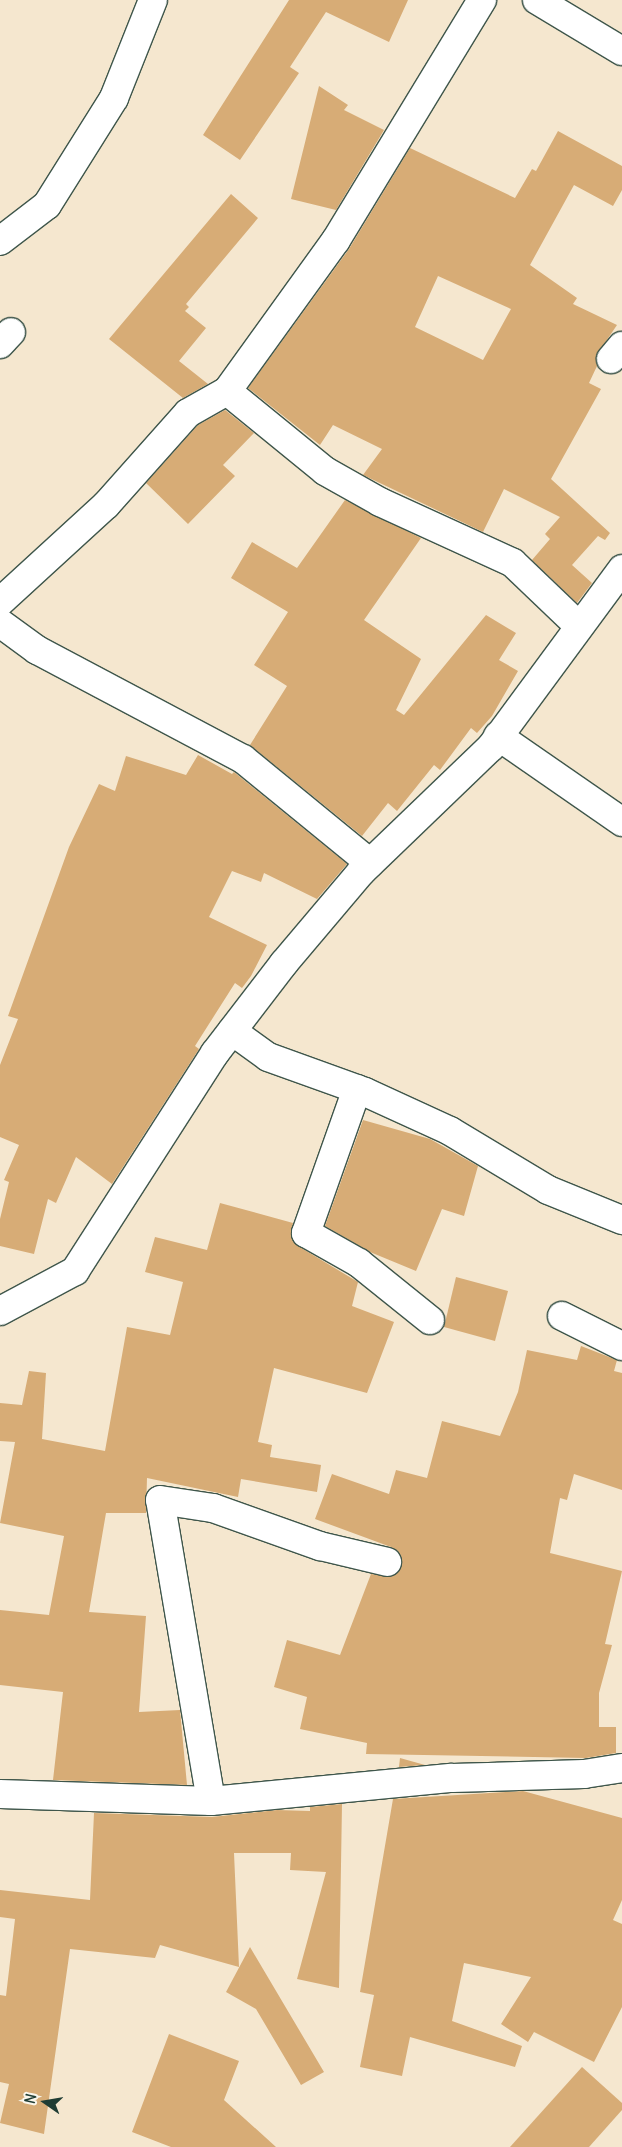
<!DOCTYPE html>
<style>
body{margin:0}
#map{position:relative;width:622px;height:2147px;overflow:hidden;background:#f5e7cf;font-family:Delius,sans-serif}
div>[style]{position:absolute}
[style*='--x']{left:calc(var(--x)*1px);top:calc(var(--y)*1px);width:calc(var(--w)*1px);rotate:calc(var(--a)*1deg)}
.building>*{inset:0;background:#d7ac76}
.roads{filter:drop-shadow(1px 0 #3f564b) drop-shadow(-1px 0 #3f564b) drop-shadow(0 1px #3f564b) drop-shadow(0 -1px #3f564b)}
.minor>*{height:28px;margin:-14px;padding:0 14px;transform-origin:14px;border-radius:14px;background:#fff}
span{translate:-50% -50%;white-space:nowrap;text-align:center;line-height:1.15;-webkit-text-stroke:4.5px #fbf7ec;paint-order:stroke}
.north{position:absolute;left:20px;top:2077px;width:50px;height:50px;-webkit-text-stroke:4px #fbf7ec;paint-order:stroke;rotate:283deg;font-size:14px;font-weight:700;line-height:20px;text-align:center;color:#1f3d34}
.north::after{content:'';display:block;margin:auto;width:18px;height:22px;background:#1f3d34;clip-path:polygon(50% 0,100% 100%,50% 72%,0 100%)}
</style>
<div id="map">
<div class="building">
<div style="clip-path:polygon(289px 0,408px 0,389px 42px,326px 12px,290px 67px,299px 73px,240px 160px,203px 135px)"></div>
<div style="clip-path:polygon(319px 86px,348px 105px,344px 110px,384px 130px,336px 210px,291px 199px)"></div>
<div style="clip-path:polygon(evenodd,558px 131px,622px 166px,622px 190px,613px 206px,574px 185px,530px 265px,577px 298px,573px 304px,617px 325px,596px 356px,597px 366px,589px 383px,601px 389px,551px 479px,610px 533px,605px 540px,598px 536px,572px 565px,592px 583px,577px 603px,532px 560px,550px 539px,545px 534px,560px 517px,504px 489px,483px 532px,363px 475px,382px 449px,333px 425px,320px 445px,248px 388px,349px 249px,410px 148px,515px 198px,532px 169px,536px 171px,558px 131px,438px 276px,511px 309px,483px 360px,415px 327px,438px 276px)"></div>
<div style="clip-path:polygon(231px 194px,258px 218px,186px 304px,189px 307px,185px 311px,206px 328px,179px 361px,208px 384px,183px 398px,109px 339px)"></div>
<div style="clip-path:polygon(225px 410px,254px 433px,223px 465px,235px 476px,188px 524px,146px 483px,198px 425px)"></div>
<div style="clip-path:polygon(345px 500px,421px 538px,364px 620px,421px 659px,396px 710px,404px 715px,486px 615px,516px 633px,499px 660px,518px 671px,492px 716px,477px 733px,471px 728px,440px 770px,434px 765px,397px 811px,388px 803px,362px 836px,250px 745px,287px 686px,254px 665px,288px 612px,231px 578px,252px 542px,297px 568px)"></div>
<div style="clip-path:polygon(198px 755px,232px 774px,234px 772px,347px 864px,317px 899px,264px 873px,261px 882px,232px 871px,209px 917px,267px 945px,251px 976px,242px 988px,235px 983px,195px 1046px,199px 1049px,112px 1184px,76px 1157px,56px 1203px,48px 1199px,34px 1254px,0 1246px,0 1219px,9px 1182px,4px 1180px,19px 1145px,0 1137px,0 1065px,18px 1019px,8px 1016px,69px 847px,99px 784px,115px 791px,126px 756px,186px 775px)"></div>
<div style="clip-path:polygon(363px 1120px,430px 1139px,478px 1166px,464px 1216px,442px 1209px,416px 1271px,370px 1252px,325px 1226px)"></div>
<div style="clip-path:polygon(220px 1203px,293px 1223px,291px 1235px,298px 1246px,358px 1282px,352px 1306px,394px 1322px,367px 1393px,274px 1368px,258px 1442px,272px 1445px,270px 1457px,321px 1465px,317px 1492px,241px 1479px,238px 1497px,147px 1478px,146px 1513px,106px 1513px,89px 1612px,146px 1616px,139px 1712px,180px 1710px,187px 1785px,53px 1780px,63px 1692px,0 1685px,0 1610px,49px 1615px,64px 1536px,0 1523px,15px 1442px,0 1441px,0 1403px,22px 1405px,29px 1371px,46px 1373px,42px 1439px,105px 1451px,127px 1327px,170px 1335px,183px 1282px,145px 1272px,155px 1237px,207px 1250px)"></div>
<div style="clip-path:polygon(456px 1277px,508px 1291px,495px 1341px,444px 1327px)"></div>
<div style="clip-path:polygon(581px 1346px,617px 1360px,614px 1371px,622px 1373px,622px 1490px,574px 1474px,567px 1500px,560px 1498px,550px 1553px,622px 1571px,605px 1644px,612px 1645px,599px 1693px,599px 1727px,616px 1727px,616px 1753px,586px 1758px,366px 1754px,367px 1743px,300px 1729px,307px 1697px,274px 1687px,287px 1640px,340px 1655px,371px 1574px,391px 1577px,402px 1565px,398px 1551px,391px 1547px,315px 1519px,332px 1474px,389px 1494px,396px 1470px,427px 1478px,442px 1421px,500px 1436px,518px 1392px,527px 1350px,577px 1360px)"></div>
<div style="clip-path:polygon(400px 1758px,425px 1765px,399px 1767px)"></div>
<div style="clip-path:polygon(523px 1791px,622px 1818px,622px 1900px,613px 1920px,622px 1924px,622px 2007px,594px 2062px,534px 2032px,528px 2042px,501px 2024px,531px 1977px,464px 1963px,452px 2021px,522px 2046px,515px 2067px,410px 2037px,402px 2076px,360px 2067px,374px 1995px,360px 1992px,393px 1799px)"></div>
<div style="clip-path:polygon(342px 1804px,339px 1988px,297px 1979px,326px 1872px,290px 1870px,291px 1853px,234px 1853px,239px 1967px,160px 1945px,155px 1958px,70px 1949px,44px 2134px,0 2123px,9px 2084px,0 2082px,0 1995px,6px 1996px,15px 1919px,0 1917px,0 1890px,90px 1900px,94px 1813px,212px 1817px,277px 1810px,310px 1811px,310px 1807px)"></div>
<div style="clip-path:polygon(250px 1947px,324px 2072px,301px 2085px,256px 2009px,226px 1992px)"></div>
<div style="clip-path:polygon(169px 2034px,239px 2061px,224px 2100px,276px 2147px,171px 2147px,132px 2132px)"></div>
<div style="clip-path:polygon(582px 2067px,622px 2103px,622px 2110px,589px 2147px,510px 2147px)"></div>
</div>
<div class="roads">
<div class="minor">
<div style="--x:482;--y:0;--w:281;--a:121.3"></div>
<div style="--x:336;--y:240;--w:186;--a:125.8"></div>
<div style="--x:227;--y:391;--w:127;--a:39.2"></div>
<div style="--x:325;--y:471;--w:63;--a:29.4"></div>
<div style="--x:380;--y:502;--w:146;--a:24.6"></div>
<div style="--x:513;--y:563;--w:91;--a:43.7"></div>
<div style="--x:537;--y:0;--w:99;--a:31"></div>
<div style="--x:0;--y:241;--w:59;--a:-37.5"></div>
<div style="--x:47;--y:205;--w:126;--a:-57.9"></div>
<div style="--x:114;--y:98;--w:105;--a:-68.3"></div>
<div style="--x:0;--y:344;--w:16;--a:-47"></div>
<div style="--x:611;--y:359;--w:17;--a:-50"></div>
<div style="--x:0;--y:602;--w:144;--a:-42.5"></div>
<div style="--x:106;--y:505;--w:123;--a:-48.3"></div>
<div style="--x:188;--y:413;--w:45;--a:-29.4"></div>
<div style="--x:0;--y:623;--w:46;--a:36.1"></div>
<div style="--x:37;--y:650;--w:233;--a:27.9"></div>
<div style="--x:243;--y:759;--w:164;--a:39.3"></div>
<div style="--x:498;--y:736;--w:151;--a:34.7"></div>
<div style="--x:232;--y:1031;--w:44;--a:35.8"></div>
<div style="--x:268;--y:1057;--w:103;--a:19.8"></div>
<div style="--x:365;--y:1092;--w:94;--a:24.6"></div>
<div style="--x:450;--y:1131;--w:114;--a:31"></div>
<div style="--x:548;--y:1190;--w:80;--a:22.1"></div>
<div style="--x:357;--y:1089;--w:153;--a:109.5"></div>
<div style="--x:306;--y:1233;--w:61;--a:29.5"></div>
<div style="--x:359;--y:1263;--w:91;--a:38.8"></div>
<div style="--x:0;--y:1311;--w:85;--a:-28.1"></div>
<div style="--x:75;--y:1271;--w:259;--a:-57.3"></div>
<div style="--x:215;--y:1053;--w:113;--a:-52.5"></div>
<div style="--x:284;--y:963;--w:119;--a:-49.8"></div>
<div style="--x:361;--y:872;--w:180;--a:-43.9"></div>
<div style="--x:491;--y:747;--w:221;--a:-53.6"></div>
<div style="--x:562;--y:1316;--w:67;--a:26.6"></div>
<div style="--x:0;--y:1794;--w:211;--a:1.9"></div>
<div style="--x:211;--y:1801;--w:242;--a:-5.5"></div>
<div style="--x:452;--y:1778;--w:132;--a:-1.7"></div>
<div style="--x:584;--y:1774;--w:38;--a:-9"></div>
<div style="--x:211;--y:1801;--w:305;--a:-99.6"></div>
<div style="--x:160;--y:1500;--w:54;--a:8.6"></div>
<div style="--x:213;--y:1508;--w:114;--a:19.6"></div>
<div style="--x:320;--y:1546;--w:69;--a:13.4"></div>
</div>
</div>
<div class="north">N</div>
</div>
